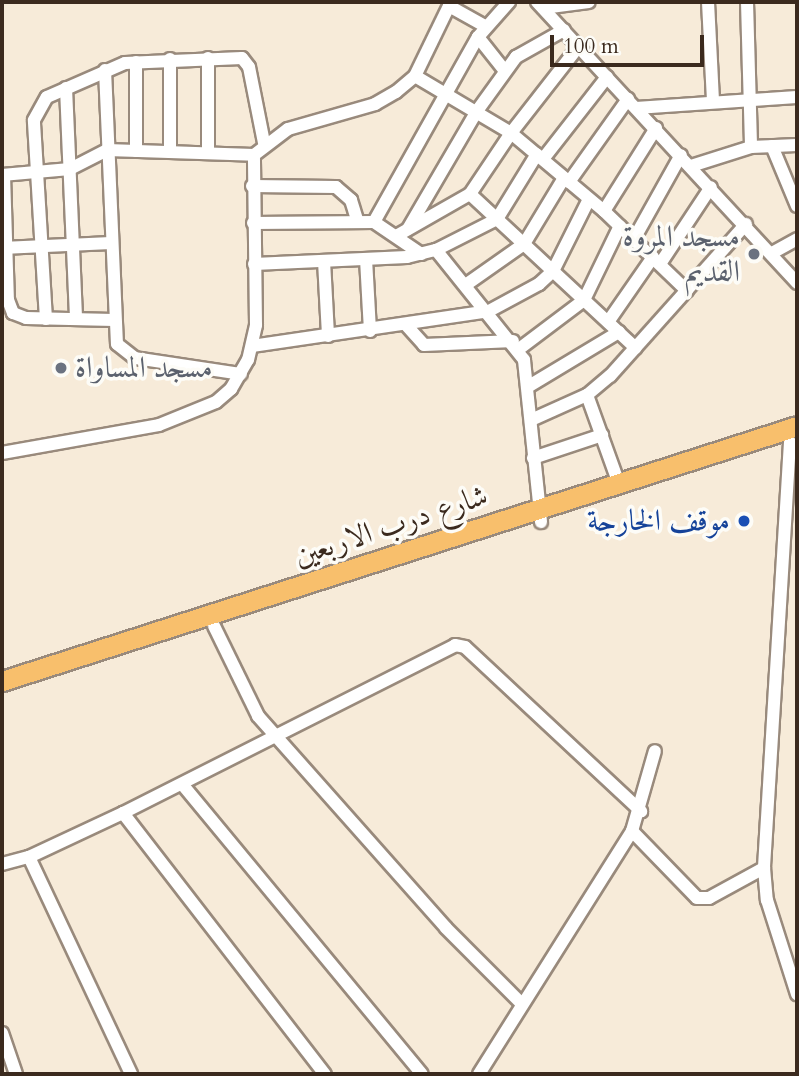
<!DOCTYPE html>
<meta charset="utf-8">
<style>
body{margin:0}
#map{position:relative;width:799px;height:1076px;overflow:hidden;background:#f7ebd9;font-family:Cardo,Amiri,serif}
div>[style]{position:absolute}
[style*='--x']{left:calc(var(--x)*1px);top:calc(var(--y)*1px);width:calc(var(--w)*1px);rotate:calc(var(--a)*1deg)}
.roads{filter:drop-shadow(2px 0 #998a7c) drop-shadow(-2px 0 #998a7c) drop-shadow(0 2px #998a7c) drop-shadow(0 -2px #998a7c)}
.minor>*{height:12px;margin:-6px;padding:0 6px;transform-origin:6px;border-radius:6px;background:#fff}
.trunk>*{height:19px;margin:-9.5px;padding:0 9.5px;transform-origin:9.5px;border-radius:9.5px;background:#f8bf6c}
.dots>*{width:19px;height:19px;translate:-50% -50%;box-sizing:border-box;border:4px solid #fdfcf7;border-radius:50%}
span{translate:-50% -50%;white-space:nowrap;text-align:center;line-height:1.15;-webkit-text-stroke:7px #fdfcf7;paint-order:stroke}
.worship-label{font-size:30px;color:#5b616d}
.right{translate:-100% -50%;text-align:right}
.left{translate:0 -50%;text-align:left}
.transit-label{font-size:30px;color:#164399}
.street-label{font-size:30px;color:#3b2a1e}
.frame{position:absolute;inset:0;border:4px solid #3b2a1e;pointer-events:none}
.scale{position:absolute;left:550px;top:35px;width:154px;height:32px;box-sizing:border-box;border:4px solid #3b2a1e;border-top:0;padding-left:9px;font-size:21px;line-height:24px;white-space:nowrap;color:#3b2a1e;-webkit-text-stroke:5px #fdfcf7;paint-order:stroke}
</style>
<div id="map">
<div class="roads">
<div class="minor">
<div style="--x:537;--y:2;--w:383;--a:47.2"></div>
<div style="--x:708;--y:2;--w:100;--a:87.1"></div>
<div style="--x:747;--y:2;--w:145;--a:88.4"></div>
<div style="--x:449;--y:6;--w:41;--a:29.1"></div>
<div style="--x:543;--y:8;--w:46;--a:-7.4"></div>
<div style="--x:478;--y:37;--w:43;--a:51.5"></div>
<div style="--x:136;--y:62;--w:89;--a:90"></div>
<div style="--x:105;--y:70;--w:274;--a:87.5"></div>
<div style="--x:117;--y:344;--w:23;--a:38"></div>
<div style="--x:135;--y:358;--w:107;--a:8.6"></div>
<div style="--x:415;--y:76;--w:112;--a:30.7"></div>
<div style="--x:511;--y:133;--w:121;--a:40"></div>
<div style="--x:604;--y:211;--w:115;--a:43.9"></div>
<div style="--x:66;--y:88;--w:231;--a:87.5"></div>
<div style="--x:636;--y:108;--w:161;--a:-3.9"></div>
<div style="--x:772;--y:146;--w:65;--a:67.4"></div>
<div style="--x:170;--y:152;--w:93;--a:-90"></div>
<div style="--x:208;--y:153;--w:95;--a:-90"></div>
<div style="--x:543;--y:159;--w:104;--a:-52"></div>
<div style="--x:691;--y:166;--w:63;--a:-17.6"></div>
<div style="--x:751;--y:147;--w:46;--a:-2.5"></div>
<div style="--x:2;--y:175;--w:68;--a:-5"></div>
<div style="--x:70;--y:169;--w:42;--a:-27.2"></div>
<div style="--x:107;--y:150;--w:147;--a:1.9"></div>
<div style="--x:4;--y:175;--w:125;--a:88.2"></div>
<div style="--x:8;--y:300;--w:14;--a:69"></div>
<div style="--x:13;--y:313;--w:14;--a:21"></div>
<div style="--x:26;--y:318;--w:88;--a:1.3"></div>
<div style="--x:569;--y:182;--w:102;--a:-54.6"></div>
<div style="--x:252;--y:186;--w:84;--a:0.7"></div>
<div style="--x:336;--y:187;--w:20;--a:41"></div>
<div style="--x:351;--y:200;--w:21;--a:73"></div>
<div style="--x:470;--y:194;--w:226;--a:42.9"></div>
<div style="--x:604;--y:211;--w:98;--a:-57.9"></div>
<div style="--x:374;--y:222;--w:212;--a:-60.7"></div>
<div style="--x:478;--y:37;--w:47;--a:-48.5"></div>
<div style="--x:253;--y:223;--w:121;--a:-0.5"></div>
<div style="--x:374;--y:222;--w:57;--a:34.2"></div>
<div style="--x:408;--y:229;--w:137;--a:-59.7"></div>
<div style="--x:477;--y:111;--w:67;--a:-54.2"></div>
<div style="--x:516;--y:57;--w:55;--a:-29.4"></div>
<div style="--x:398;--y:235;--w:83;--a:-29.7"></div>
<div style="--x:470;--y:194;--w:73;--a:-56.1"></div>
<div style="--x:511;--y:133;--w:110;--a:-52"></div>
<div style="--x:634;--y:239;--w:96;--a:-60.8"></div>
<div style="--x:2;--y:248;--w:109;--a:-2.6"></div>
<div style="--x:436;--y:250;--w:141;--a:51.3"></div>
<div style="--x:524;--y:360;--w:163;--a:84"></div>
<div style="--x:772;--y:253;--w:29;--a:-29"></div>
<div style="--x:366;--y:259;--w:72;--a:86.8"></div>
<div style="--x:324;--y:261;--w:75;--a:86.9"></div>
<div style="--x:254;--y:264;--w:153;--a:-2.6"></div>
<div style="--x:407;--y:257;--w:30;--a:-14"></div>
<div style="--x:436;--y:250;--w:68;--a:-26.9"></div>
<div style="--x:497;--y:219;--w:76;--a:-58.4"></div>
<div style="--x:660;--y:264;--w:92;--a:-56.5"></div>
<div style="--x:467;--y:284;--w:70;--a:-35.1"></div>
<div style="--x:524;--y:244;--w:77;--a:-58.8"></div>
<div style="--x:46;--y:319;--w:199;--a:-93.5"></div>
<div style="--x:34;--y:120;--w:26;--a:-61"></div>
<div style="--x:47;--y:97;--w:85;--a:-23.6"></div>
<div style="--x:125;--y:63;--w:117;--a:-2.4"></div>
<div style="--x:242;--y:58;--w:11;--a:52"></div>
<div style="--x:249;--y:67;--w:77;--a:78.8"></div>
<div style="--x:608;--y:322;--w:79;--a:-55.3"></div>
<div style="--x:407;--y:326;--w:25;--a:48"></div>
<div style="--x:424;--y:345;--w:89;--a:-2.6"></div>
<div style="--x:252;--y:346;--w:240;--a:-8.4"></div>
<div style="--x:489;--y:311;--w:57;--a:-28.4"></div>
<div style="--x:539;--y:284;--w:19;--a:-43"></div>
<div style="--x:553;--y:271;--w:80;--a:-63.4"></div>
<div style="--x:519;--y:349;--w:81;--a:-37"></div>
<div style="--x:584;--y:300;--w:82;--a:-64.1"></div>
<div style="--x:529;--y:386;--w:105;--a:-31"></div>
<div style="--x:587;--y:395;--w:95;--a:70.2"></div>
<div style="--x:531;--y:420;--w:61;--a:-24.1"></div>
<div style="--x:587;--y:395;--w:30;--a:-40"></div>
<div style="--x:610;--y:376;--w:204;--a:-48.2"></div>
<div style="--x:790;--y:442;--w:427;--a:93.5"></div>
<div style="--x:764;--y:868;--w:32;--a:85"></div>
<div style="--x:767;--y:900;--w:99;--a:72.3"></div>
<div style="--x:2;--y:453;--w:159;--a:-10.1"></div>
<div style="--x:159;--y:425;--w:61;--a:-22"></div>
<div style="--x:216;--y:402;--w:20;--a:-41"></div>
<div style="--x:231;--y:389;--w:34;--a:-60"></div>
<div style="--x:248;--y:360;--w:36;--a:-77"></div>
<div style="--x:256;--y:325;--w:170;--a:-90.7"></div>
<div style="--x:254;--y:155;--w:43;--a:-37.4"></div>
<div style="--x:288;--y:129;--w:91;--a:-16"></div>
<div style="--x:375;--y:104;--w:24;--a:-30"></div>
<div style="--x:396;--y:92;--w:25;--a:-40"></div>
<div style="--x:415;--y:76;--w:82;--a:-64.1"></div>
<div style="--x:533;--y:458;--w:73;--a:-18.4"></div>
<div style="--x:214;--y:626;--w:100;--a:63.9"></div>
<div style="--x:258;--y:716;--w:283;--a:48.4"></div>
<div style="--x:446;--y:928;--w:107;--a:45"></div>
<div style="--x:182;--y:784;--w:376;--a:50.4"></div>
<div style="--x:123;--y:813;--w:330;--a:52.3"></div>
<div style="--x:632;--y:831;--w:93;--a:45.9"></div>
<div style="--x:697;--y:898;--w:12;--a:0"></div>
<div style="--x:709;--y:898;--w:63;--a:-28.6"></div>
<div style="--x:29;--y:857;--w:240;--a:64.8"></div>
<div style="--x:2;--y:864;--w:28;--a:-15"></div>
<div style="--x:29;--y:857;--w:104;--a:-25.1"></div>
<div style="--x:123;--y:813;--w:372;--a:-26.8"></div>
<div style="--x:455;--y:645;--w:10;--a:11"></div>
<div style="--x:465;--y:647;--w:241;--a:43"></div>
<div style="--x:2;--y:1033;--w:43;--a:71.1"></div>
<div style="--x:479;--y:1074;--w:287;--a:-57.8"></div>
<div style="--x:632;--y:831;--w:83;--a:-74"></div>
</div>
<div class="trunk">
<div style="--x:2;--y:681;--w:835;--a:-17.78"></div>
</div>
</div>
<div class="dots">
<div style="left:754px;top:254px;background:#6b7280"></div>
<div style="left:61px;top:368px;background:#6b7280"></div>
<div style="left:744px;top:521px;background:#1a4fb4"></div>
</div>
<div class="worship-label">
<span class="right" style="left:740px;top:254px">مسجد المروة<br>القديم</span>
<span class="left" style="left:75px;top:368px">مسجد المساواة</span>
</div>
<div class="transit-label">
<span class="right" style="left:730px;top:521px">موقف الخارجة</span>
</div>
<div class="street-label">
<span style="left:391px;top:526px;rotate:-18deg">شارع درب الاربعين</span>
</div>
<div class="frame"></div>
<div class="scale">100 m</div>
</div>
